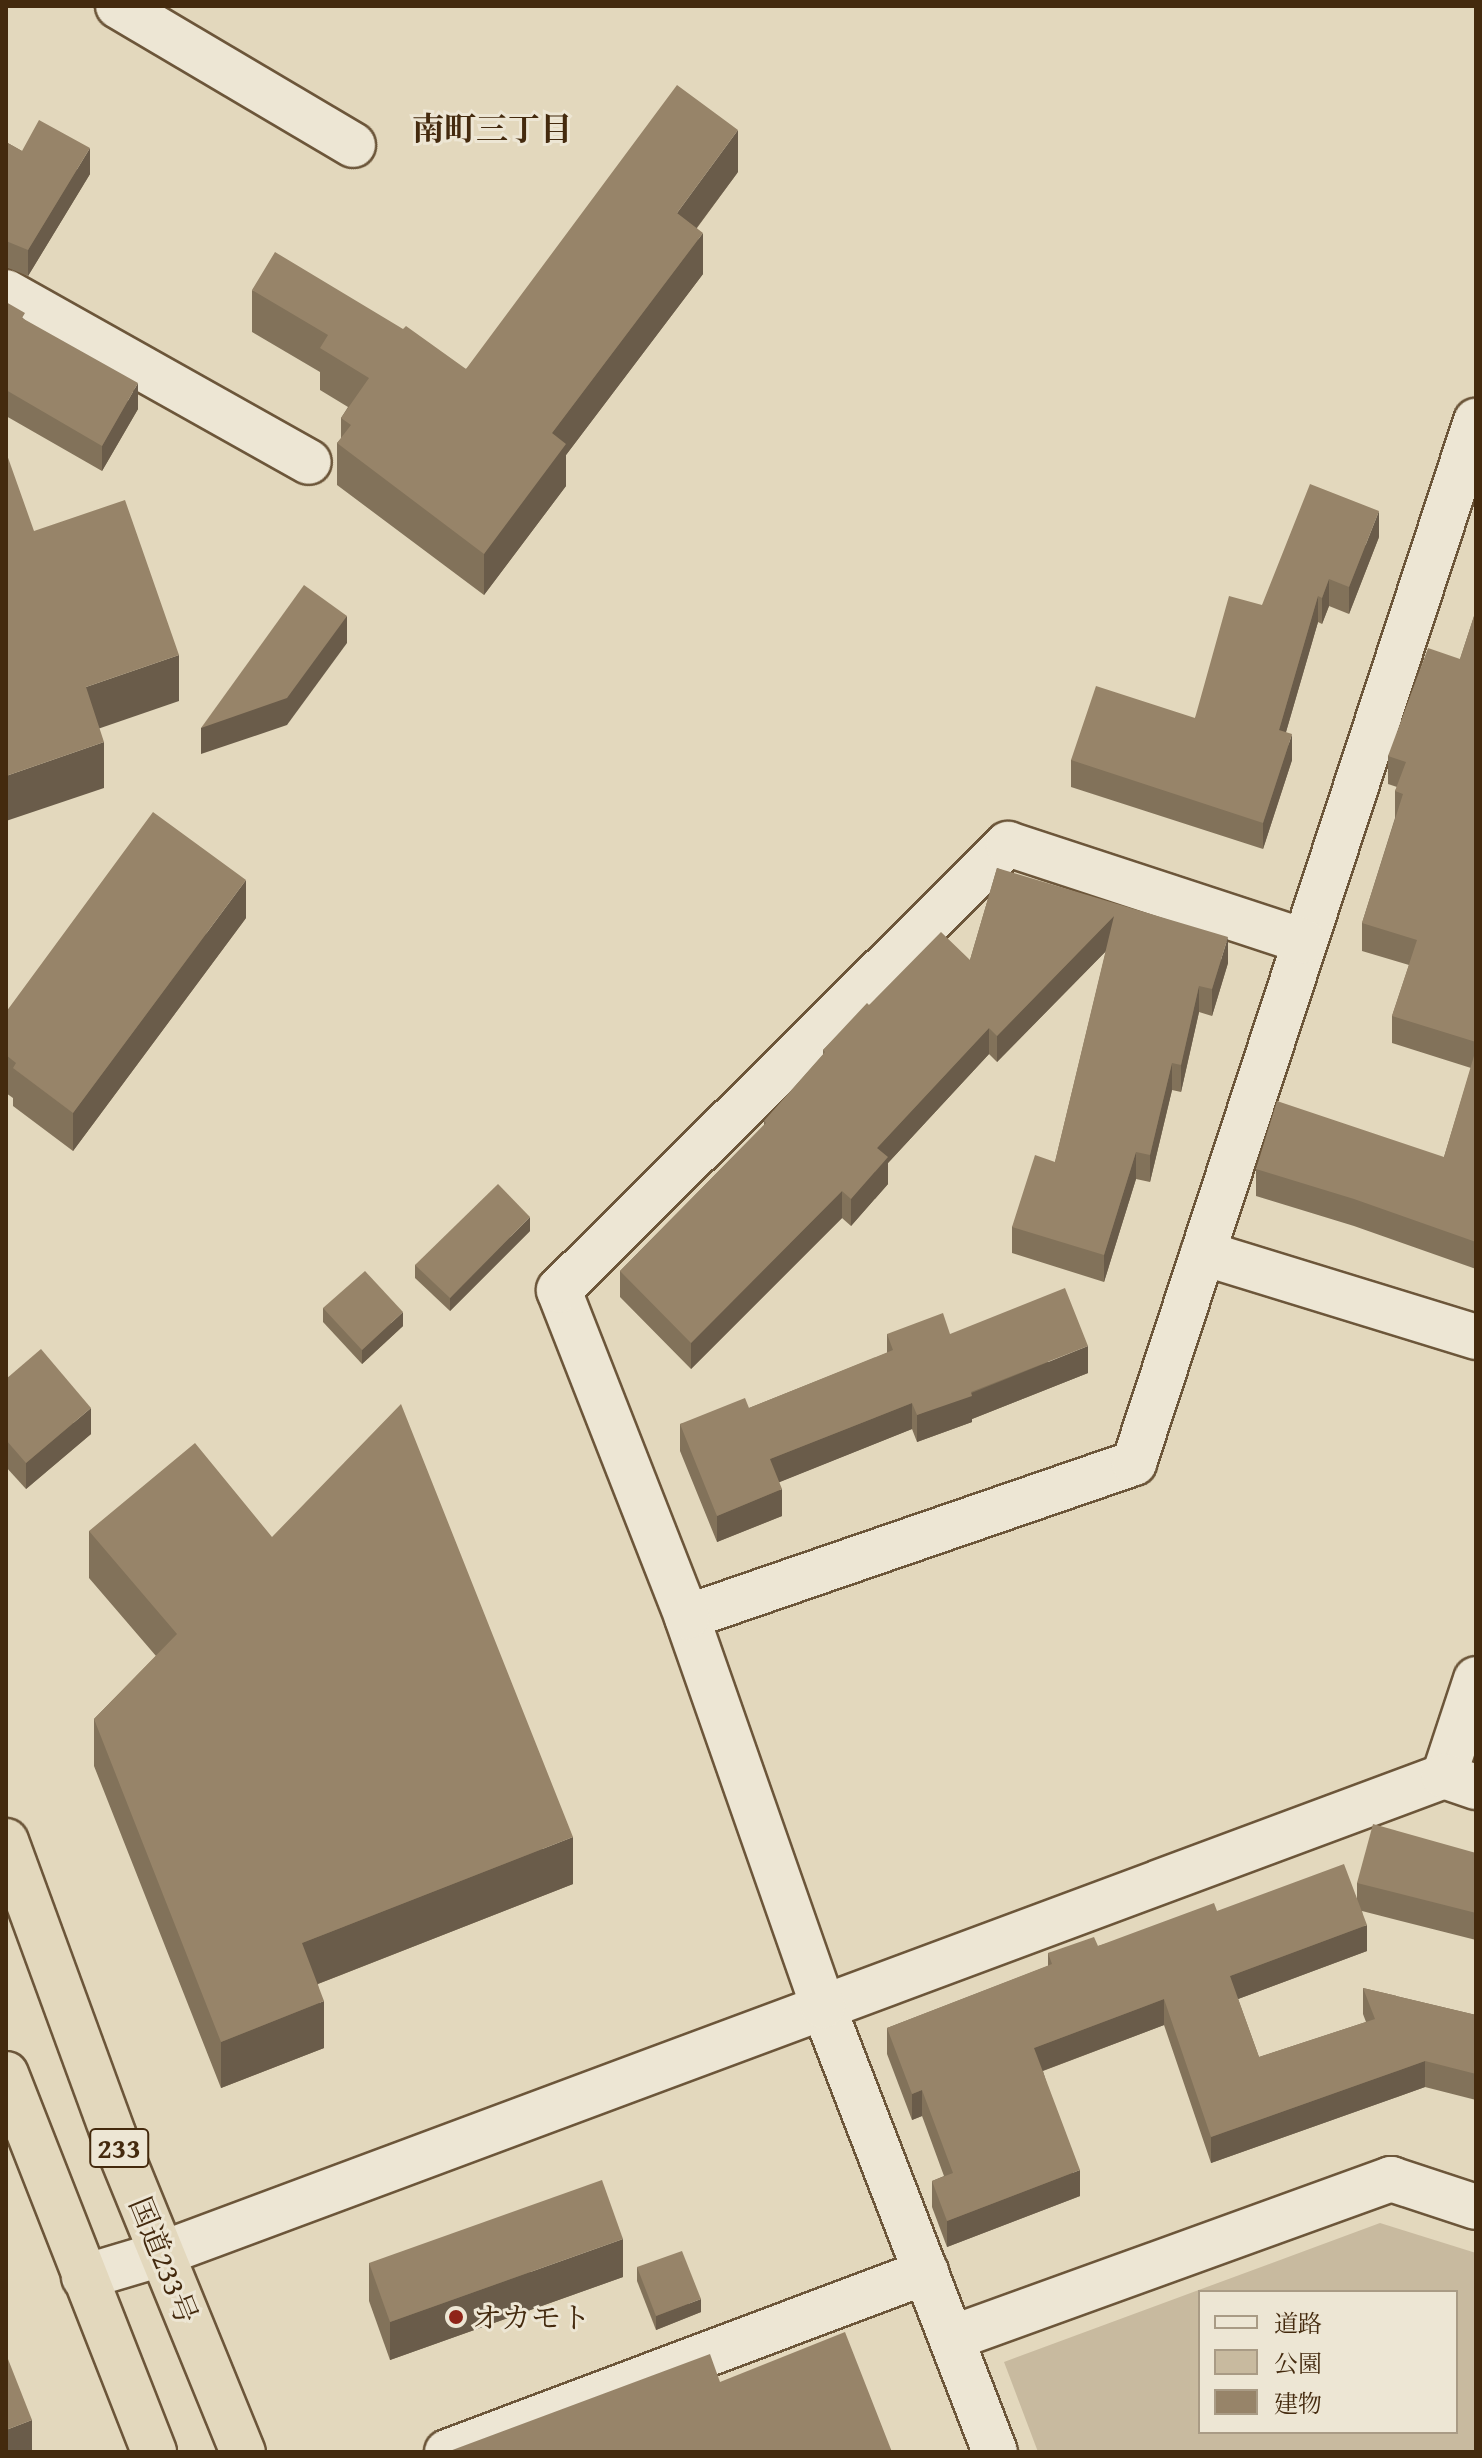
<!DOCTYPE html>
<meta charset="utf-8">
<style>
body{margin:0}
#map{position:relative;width:1482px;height:2458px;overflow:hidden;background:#e3d8bd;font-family:"Gentium Book Plus","Noto Serif JP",serif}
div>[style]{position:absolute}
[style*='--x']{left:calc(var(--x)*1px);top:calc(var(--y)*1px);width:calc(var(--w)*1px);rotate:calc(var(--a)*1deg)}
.green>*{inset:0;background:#c8ba9f}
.roads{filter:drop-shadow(2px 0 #6c563a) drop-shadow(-2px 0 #6c563a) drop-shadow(0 2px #6c563a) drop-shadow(0 -2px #6c563a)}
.minor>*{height:44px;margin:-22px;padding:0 22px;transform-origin:22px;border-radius:22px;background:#ede6d4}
.highway>*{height:44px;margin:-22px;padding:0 22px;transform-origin:22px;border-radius:22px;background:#e3d8bd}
.wall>*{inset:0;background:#82725a}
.shaded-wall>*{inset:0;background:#6a5c4a}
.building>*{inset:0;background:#978469}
.dots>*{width:22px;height:22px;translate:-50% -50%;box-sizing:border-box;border:4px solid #ede6d4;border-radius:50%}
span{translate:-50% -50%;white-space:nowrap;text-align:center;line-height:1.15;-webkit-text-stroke:6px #ede6d4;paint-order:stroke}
.shield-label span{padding:2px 6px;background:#ede6d4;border:2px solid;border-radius:6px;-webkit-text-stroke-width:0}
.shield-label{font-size:28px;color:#442a0e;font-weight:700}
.street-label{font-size:30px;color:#442a0e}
.poi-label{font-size:30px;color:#442a0e}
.left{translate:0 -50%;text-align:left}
.neighbourhood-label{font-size:32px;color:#442a0e;font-weight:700}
.frame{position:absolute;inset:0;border:8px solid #442a0e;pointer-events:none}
.legend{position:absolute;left:1198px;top:2290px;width:260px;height:144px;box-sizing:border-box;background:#ede6d4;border:2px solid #a99b85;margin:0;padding:10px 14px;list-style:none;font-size:24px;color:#442a0e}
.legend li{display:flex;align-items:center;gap:16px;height:40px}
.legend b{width:40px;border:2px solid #a99b85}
</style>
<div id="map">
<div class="green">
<div style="clip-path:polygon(evenodd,1380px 2223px,1476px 2253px,1476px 2452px,1038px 2452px,1004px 2362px,1380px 2223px,1200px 2292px,1456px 2292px,1456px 2432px,1200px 2432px,1200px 2292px)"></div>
</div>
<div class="roads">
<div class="minor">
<div style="--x:118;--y:6;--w:273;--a:30.6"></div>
<div style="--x:6;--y:292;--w:347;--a:29.3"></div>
<div style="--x:1203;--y:1253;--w:286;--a:17.1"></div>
<div style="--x:687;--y:1617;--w:473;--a:-19"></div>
<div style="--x:1134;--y:1463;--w:1097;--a:-71.83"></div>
<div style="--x:1444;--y:1776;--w:102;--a:-71.7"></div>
<div style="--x:84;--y:2277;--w:80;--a:-16.6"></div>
<div style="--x:161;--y:2254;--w:1369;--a:-20.43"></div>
<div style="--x:1444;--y:1776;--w:34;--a:19"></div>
<div style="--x:952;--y:2338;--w:467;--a:-19.9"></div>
<div style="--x:1391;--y:2179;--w:89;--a:18.2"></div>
<div style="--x:447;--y:2452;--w:512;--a:-20.6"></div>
<div style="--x:995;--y:2452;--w:478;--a:-111.1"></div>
<div style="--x:823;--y:2006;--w:412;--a:-109.3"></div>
<div style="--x:687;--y:1617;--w:351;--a:-111.4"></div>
<div style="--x:559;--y:1290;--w:633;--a:-44.81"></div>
<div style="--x:1008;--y:844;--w:311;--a:18.2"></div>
</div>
<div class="highway">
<div style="--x:6;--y:1841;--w:312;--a:69.9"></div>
<div style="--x:113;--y:2134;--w:344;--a:67.8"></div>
<div style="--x:6;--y:2074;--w:406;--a:68.6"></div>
</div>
</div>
<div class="wall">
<div style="clip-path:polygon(6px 142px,22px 151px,90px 174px,28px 276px,6px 267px)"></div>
<div style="clip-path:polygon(738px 172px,697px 228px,703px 274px,566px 455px,566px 486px,484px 595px,337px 485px,337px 443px,341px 439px,341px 418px,348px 407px,320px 390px,320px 372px,252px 332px,252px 290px,466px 369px)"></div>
<div style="clip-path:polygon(6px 302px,25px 320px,138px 409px,102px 471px,6px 416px)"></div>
<div style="clip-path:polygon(1379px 537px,1349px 614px,1329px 606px,1322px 624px,1318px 622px,1286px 732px,1292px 760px,1263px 849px,1071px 787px,1071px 760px,1195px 718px,1262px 605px)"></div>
<div style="clip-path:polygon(1476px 610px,1476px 1269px,1354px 1226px,1256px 1196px,1256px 1169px,1444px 1157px,1471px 1068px,1392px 1043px,1392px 1016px,1409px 965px,1362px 951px,1362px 923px,1395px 818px,1395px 791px,1397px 787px,1388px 784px,1388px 756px,1460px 659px)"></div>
<div style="clip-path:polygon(997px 868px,1228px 963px,1212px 1016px,1199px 1012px,1181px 1092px,1172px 1090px,1150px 1182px,1136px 1179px,1104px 1282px,1012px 1253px,1012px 1227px,1055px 1162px,1106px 951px,997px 1062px,989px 1054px,888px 1163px,888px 1184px,851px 1226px,842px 1218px,691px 1369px,620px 1297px,620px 1271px,764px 1125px,764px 1121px,823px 1055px,823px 1050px,869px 1005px,970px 960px)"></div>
<div style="clip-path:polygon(246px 918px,73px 1151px,13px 1106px,13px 1098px,6px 1093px,6px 1012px)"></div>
<div style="clip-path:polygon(530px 1231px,450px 1311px,415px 1278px,415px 1265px)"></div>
<div style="clip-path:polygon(323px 1308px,403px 1326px,362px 1364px,323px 1322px)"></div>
<div style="clip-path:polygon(887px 1334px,950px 1334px,1088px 1373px,972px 1419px,972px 1422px,917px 1442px,912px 1429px,779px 1482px,782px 1516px,717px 1542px,680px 1451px,680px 1424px,749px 1408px,887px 1353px)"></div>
<div style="clip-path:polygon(6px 1379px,91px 1434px,26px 1489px,6px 1467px)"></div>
<div style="clip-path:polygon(89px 1531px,272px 1537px,573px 1884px,318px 1984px,324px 2048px,221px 2088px,94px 1766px,94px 1719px,156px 1656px,89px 1578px)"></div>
<div style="clip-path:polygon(1476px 1853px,1476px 1940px,1362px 1911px,1367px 1951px,1238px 1999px,1259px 2057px,1366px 2022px,1363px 2014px,1363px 1988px,1476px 2015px,1476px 2100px,1425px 2087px,1211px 2163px,1164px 2025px,1043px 2071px,1080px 2196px,947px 2247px,932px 2207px,932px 2181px,944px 2176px,922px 2116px,912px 2120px,887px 2054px,887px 2028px,1048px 1966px,1048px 1953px,1098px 1946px,1217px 1911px,1357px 1899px,1357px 1883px)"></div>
<div style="clip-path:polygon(369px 2263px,623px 2277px,390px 2360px,369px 2301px)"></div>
<div style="clip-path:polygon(637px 2267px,701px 2312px,656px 2330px,637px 2281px)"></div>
</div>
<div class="shaded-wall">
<div style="clip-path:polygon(738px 130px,738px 172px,677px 254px,677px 213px)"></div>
<div style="clip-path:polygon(90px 148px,90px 174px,28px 276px,28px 250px)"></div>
<div style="clip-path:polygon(703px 233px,703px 274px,566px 455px,566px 486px,484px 595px,484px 554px,552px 433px)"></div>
<div style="clip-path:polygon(138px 383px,138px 409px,102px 471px,102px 446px)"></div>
<div style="clip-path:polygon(1379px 511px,1379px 537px,1349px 614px,1349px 587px)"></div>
<div style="clip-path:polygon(1329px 579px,1329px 606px,1322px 624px,1322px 598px)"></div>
<div style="clip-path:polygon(1318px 596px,1318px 622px,1279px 756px,1279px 730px)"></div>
<div style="clip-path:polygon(347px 616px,347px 643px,287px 725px,201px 754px,201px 728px)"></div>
<div style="clip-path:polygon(179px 655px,179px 701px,86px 733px,86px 687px)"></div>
<div style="clip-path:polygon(1292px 734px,1292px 760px,1263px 849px,1263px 823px)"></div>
<div style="clip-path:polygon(104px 742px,104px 788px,6px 821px,6px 776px)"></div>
<div style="clip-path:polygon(246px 880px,246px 918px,73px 1151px,73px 1113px)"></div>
<div style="clip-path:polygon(1114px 916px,1114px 943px,997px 1062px,997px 1036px)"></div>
<div style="clip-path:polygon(1228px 937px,1228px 963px,1212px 1016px,1212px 989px)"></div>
<div style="clip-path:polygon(1199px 986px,1199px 1012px,1181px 1092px,1181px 1065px)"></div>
<div style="clip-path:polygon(989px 1028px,989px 1054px,888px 1163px,888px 1184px,851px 1226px,851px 1199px,877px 1148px)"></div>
<div style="clip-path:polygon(1172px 1063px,1172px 1090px,1150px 1182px,1150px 1155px)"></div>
<div style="clip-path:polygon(1136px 1152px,1136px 1179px,1104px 1282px,1104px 1255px)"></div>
<div style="clip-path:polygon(842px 1191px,842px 1218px,691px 1369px,691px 1343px)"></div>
<div style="clip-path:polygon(530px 1217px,530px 1231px,450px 1311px,450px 1298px)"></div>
<div style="clip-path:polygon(403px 1312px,403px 1326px,362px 1364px,362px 1350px)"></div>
<div style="clip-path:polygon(1088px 1346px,1088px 1373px,972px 1419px,972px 1422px,917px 1442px,917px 1415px)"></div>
<div style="clip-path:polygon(912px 1403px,912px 1429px,770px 1486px,770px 1459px)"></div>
<div style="clip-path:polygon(91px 1408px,91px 1434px,26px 1489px,26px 1463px)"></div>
<div style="clip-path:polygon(782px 1489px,782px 1516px,717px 1542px,717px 1516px)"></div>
<div style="clip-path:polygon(573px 1837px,573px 1884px,302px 1990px,302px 1943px)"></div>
<div style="clip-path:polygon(1367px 1925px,1367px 1951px,1230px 2002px,1230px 1976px)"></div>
<div style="clip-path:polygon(1164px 1999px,1164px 2025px,1034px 2074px,1034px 2048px)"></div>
<div style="clip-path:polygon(324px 2001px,324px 2048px,221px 2088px,221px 2042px)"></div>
<div style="clip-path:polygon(1425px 2061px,1425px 2087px,1211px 2163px,1211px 2137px)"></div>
<div style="clip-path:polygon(922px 2090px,922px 2116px,912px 2120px,912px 2094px)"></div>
<div style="clip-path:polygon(1080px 2170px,1080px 2196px,947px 2247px,947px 2221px)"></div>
<div style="clip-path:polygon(623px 2239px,623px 2277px,390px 2360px,390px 2322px)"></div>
<div style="clip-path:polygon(701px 2299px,701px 2312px,656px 2330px,656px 2316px)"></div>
<div style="clip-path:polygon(32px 2420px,32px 2452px,6px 2452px,6px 2430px)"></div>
</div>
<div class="building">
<div style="clip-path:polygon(677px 85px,738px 130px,677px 213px,703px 233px,552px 433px,566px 444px,484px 554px,337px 443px,351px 425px,341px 418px,369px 378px,320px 348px,328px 335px,252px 290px,275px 252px,403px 329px,406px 326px,466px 369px)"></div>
<div style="clip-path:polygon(39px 120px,90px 148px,28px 250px,6px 241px,6px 142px,22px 151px)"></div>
<div style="clip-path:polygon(6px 302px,25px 313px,22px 318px,138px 383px,102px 446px,6px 390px)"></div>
<div style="clip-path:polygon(6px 452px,34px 531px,125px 500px,179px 655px,86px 687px,104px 742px,6px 776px)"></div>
<div style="clip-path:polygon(1310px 484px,1379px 511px,1349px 587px,1329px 579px,1322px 598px,1318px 596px,1279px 730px,1292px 734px,1263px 823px,1071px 760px,1096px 686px,1195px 718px,1229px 596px,1262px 605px)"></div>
<div style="clip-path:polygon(304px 585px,347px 616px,287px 698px,201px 728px)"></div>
<div style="clip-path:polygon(1476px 610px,1476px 1042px,1392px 1016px,1417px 940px,1362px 923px,1403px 794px,1395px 791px,1406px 762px,1388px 756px,1428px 648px,1460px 659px)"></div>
<div style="clip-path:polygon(153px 812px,246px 880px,73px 1113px,13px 1068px,16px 1063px,6px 1055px,6px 1012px)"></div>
<div style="clip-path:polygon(997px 868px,1228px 937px,1212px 989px,1199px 986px,1181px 1065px,1172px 1063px,1150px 1155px,1136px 1152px,1104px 1255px,1012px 1227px,1035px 1155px,1055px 1162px,1114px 916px,997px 1036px,989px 1028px,877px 1148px,888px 1157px,851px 1199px,842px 1191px,691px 1343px,620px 1271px,766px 1123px,764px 1121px,825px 1052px,823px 1050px,867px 1003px,869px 1005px,941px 932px,970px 960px)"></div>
<div style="clip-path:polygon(1476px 1049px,1476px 1242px,1354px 1199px,1256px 1169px,1277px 1101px,1444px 1157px)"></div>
<div style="clip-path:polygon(498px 1184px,530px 1217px,450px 1298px,415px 1265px)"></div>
<div style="clip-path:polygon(365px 1271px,403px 1312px,362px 1350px,323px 1308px)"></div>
<div style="clip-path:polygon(1065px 1288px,1088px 1346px,971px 1392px,972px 1396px,917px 1415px,912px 1403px,770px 1459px,782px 1489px,717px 1516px,680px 1424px,745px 1398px,749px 1408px,893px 1350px,887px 1334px,943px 1313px,950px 1334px)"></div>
<div style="clip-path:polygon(41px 1349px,91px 1408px,26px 1463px,6px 1440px,6px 1379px)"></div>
<div style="clip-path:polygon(401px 1404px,573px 1837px,302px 1943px,324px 2001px,221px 2042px,94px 1719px,177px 1634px,89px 1531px,195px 1443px,272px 1537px)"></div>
<div style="clip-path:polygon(1373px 1824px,1476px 1853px,1476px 1913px,1357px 1883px)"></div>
<div style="clip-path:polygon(1344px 1864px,1367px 1925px,1230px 1976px,1259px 2057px,1375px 2019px,1363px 1988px,1476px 2015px,1476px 2074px,1425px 2061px,1211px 2137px,1164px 1999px,1034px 2048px,1080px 2170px,947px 2221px,932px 2181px,953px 2173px,922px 2090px,912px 2094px,887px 2028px,1052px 1964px,1048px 1953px,1094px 1937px,1098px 1946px,1214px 1903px,1217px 1911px)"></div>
<div style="clip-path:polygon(602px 2180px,623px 2239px,390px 2322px,369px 2263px)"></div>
<div style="clip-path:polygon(682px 2251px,701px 2299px,656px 2316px,637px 2267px)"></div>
<div style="clip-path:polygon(845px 2332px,892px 2452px,447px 2452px,710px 2354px,720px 2382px)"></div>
<div style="clip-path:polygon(6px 2354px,32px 2420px,6px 2430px)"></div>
</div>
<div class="dots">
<div style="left:456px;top:2317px;background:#8f2418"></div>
</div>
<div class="shield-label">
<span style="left:119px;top:2148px">233</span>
</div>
<div class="street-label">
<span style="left:164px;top:2260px;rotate:68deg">国道233号</span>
</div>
<div class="poi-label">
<span class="left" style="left:472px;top:2317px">オカモト</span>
</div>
<div class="neighbourhood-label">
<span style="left:492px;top:129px">南町三丁目</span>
</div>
<div class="frame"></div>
<ul class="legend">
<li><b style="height:10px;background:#ede6d4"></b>道路</li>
<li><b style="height:22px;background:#c8ba9f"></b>公園</li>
<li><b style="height:22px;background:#978469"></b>建物</li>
</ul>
</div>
